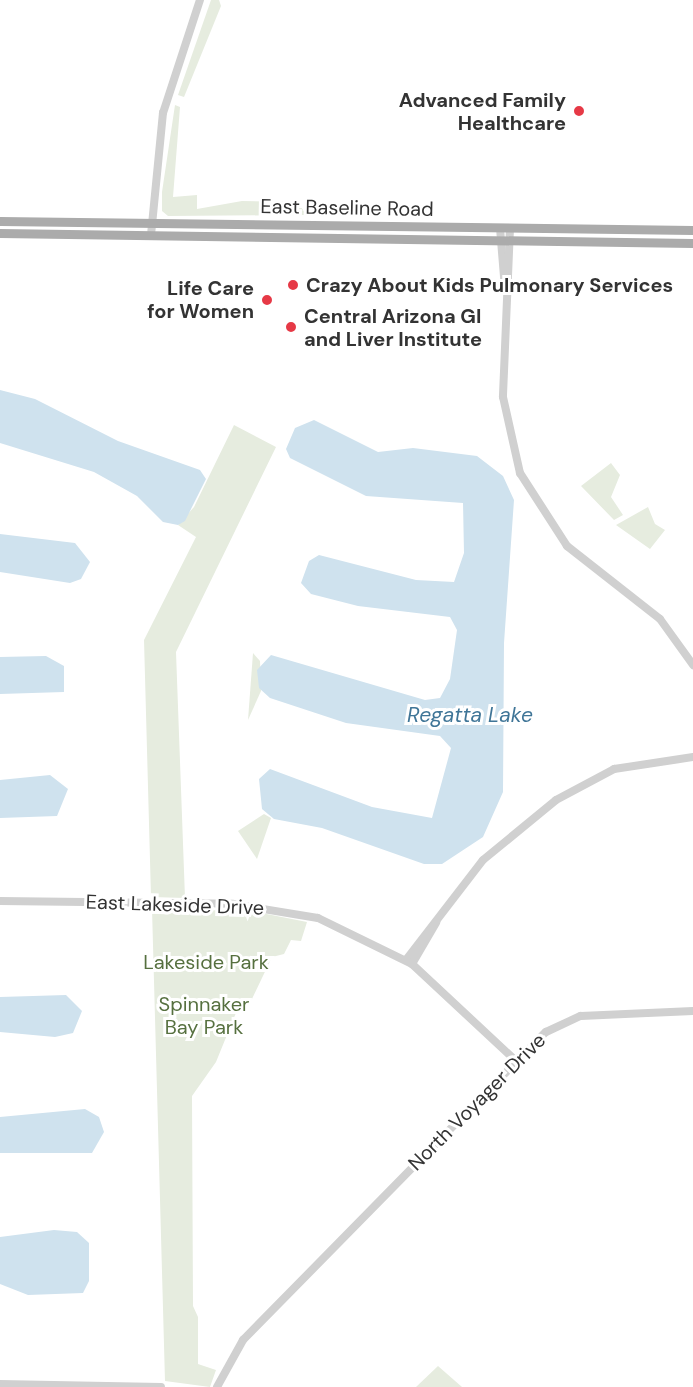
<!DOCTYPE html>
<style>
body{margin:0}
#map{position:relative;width:693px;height:1387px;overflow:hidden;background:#fff;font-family:"DM Sans",sans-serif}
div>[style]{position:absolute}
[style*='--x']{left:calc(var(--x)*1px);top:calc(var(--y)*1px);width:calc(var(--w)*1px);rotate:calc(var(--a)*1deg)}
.green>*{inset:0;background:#e6ecdf}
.water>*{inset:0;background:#cfe2ee}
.tertiary>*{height:8px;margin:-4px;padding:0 4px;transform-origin:4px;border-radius:4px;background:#d0d0d0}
.primary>*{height:9px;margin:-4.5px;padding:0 4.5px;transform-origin:4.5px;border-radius:4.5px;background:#ababab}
.dots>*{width:16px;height:16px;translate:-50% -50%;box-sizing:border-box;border:3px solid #fff;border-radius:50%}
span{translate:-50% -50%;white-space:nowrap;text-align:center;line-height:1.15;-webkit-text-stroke:6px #fff;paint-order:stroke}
.poi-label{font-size:20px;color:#333;font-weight:700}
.right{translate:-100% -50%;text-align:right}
.left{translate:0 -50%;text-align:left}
.street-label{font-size:20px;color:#333}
.park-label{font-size:20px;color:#56703f}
.water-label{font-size:21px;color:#3f7597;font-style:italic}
</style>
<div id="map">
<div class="green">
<div style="clip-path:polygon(211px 0,219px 0,221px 6px,184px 97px,178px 95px)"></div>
<div style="clip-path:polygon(175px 105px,180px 107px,173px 197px,197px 195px,197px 209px,242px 201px,297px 202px,307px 215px,168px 216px,162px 211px,162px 192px)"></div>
<div style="clip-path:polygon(234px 425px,276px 447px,176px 652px,185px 898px,151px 897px,144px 640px,196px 537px,178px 525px,194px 507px)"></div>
<div style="clip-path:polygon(611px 463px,620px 475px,611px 497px,623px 515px,614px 520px,581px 486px)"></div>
<div style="clip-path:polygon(648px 507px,655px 524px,665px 530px,650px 549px,616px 525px)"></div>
<div style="clip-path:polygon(253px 653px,260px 661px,261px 691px,248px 720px)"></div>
<div style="clip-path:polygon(264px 814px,271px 818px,257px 859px,238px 831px)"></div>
<div style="clip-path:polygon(152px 909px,251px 911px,307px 922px,301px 941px,291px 940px,284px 954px,272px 957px,251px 1001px,240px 1003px,216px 1062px,192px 1096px,193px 1306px,198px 1317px,198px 1364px,216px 1370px,210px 1387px,165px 1381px)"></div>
<div style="clip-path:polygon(438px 1366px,462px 1387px,416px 1387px)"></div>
</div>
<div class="water">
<div style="clip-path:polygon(0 390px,35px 399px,118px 441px,200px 470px,206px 479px,185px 521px,178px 525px,163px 522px,137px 496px,94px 472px,0 443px)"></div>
<div style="clip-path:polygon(314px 420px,378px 452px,413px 448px,477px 456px,503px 476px,514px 500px,504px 643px,503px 792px,483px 837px,442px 864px,424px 864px,322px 828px,274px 819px,262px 809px,259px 779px,270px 769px,372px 807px,432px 818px,451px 748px,440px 736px,346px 723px,270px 698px,259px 688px,257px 670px,271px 655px,425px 700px,440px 698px,450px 679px,457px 630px,450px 617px,358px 606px,311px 594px,301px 583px,309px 561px,319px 555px,416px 580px,454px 582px,464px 553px,463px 503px,366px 496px,290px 458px,286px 449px,295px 428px)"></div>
<div style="clip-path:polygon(0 534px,75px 543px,90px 562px,81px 579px,70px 583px,0 572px)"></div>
<div style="clip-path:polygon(46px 656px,64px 666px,64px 692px,0 694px,0 657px)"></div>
<div style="clip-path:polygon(50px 775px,68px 789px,57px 816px,0 818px,0 780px)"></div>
<div style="clip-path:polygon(66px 995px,82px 1011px,73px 1033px,55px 1037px,0 1032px,0 997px)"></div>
<div style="clip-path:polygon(85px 1109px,99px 1117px,104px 1132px,92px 1153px,0 1153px,0 1117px)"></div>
<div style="clip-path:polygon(54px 1230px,77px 1232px,89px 1243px,89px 1281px,83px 1293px,28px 1295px,0 1284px,0 1237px)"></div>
</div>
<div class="tertiary">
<div style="--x:500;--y:228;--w:61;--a:85.3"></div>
<div style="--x:510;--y:228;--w:169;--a:92.4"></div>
<div style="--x:503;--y:397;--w:78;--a:77.4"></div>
<div style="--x:520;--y:473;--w:87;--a:57.2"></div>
<div style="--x:567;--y:546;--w:118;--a:38.1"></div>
<div style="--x:660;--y:619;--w:57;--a:54.3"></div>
<div style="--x:151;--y:235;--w:123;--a:-84.4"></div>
<div style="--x:163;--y:113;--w:119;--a:-71.9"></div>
<div style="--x:0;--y:901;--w:233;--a:0.7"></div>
<div style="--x:233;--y:904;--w:86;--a:9.4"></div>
<div style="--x:318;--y:918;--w:105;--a:26.1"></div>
<div style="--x:412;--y:964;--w:141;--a:43"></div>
<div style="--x:406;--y:960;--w:126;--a:-52.4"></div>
<div style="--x:483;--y:860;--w:94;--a:-39.4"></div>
<div style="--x:556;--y:800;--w:66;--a:-28.1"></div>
<div style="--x:614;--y:769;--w:80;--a:-8.6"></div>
<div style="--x:412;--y:964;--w:48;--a:-59.7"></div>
<div style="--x:0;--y:1384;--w:161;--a:1.1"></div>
<div style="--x:217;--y:1387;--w:54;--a:-61"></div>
<div style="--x:243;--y:1340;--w:432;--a:-45.5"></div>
<div style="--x:546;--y:1032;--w:38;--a:-25"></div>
<div style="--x:581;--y:1016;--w:112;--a:-2.6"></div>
</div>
<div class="primary">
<div style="--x:0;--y:221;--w:693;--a:0.74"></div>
<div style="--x:0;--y:233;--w:693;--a:0.83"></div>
</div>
<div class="dots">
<div style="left:579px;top:111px;background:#e63946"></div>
<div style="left:293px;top:285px;background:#e63946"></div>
<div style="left:267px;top:300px;background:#e63946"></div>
<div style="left:291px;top:327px;background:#e63946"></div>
</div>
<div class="poi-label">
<span class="right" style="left:566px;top:112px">Advanced Family<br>Healthcare</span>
<span class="left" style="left:306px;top:285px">Crazy About Kids Pulmonary Services</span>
<span class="right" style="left:254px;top:300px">Life Care<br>for Women</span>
<span class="left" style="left:304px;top:328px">Central Arizona GI<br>and Liver Institute</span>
</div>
<div class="street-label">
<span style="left:347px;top:208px;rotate:1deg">East Baseline Road</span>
<span style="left:175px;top:905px;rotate:2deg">East Lakeside Drive</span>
<span style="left:477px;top:1102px;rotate:-45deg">North Voyager Drive</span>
</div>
<div class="park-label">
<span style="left:206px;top:962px">Lakeside Park</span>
<span style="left:204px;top:1016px">Spinnaker<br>Bay Park</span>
</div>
<div class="water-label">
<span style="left:470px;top:715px">Regatta Lake</span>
</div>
</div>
